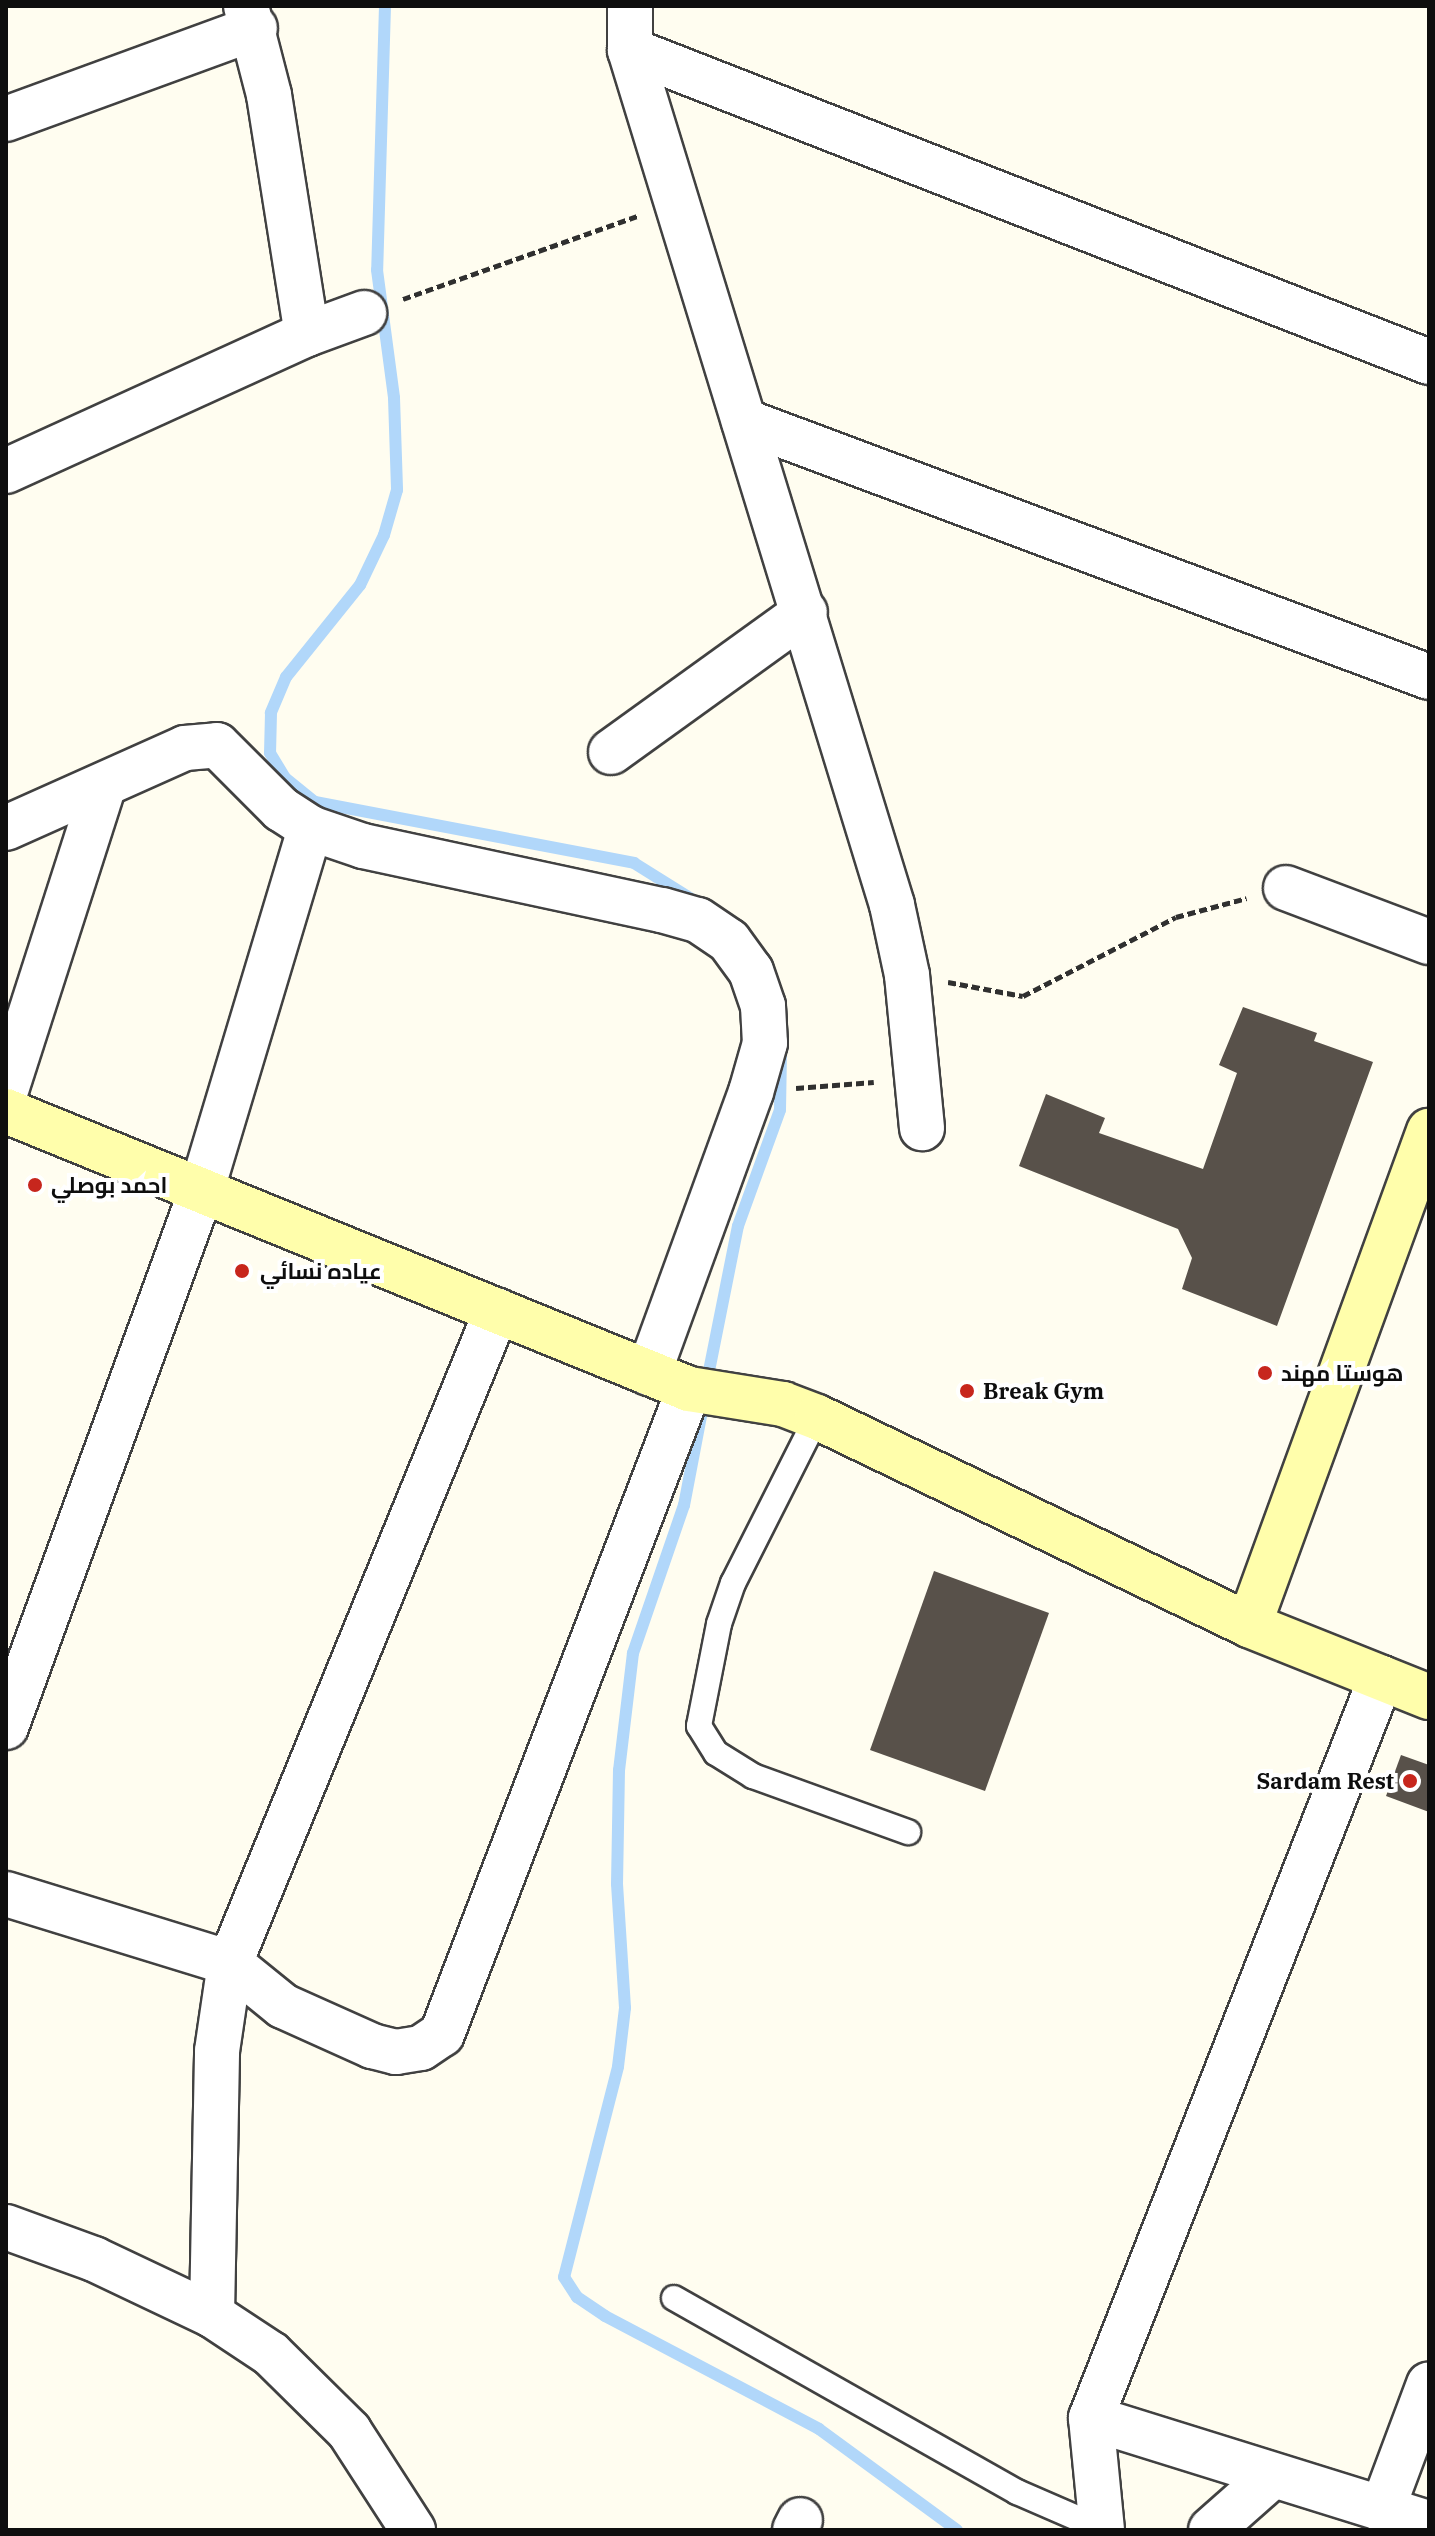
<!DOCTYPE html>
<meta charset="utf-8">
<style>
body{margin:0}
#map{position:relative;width:1435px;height:2536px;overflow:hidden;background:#fffdf0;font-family:"IBM Plex Serif",Cairo,serif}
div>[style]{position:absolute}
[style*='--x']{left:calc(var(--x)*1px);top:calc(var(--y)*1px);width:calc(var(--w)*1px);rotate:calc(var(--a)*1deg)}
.stream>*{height:12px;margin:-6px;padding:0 6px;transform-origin:6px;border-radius:6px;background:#b1d7fa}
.building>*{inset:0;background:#58514a}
.path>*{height:5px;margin-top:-2.5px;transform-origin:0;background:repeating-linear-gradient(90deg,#303030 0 8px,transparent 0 12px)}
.roads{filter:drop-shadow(2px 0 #414141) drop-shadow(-2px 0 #414141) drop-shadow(0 2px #414141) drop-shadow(0 -2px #414141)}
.service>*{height:24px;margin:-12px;padding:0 12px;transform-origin:12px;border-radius:12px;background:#fff}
.minor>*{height:44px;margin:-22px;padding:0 22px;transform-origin:22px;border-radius:22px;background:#fff}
.secondary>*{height:44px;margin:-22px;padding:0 22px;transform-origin:22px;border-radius:22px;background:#fffeab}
.dots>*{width:22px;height:22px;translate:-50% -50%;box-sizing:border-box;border:4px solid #fff;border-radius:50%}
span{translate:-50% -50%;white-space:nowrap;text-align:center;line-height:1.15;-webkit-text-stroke:8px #fff;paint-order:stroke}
.poi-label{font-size:22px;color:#0e0e0e;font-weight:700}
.left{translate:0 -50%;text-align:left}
.right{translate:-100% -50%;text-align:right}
.frame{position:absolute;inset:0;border:8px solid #0e0e0e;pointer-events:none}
</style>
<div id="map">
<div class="stream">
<div style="--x:385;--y:6;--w:264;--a:91.7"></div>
<div style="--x:377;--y:270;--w:129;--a:82.4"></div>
<div style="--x:394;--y:398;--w:92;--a:88.1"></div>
<div style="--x:397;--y:490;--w:47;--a:106.1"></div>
<div style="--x:384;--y:535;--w:55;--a:115.6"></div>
<div style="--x:360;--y:585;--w:118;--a:128.8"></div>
<div style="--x:286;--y:677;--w:39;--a:113"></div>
<div style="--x:271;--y:713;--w:40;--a:91.4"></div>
<div style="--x:270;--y:753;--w:29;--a:59"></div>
<div style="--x:285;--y:778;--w:38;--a:39"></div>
<div style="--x:315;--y:802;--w:325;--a:10.8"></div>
<div style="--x:634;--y:863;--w:75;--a:32"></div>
<div style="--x:706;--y:1386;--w:163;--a:-78.7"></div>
<div style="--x:738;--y:1226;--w:123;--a:-70.1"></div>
<div style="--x:780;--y:1110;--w:56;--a:-89"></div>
<div style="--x:702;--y:1411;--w:96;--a:100.8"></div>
<div style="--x:684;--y:1505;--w:157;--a:109"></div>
<div style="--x:633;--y:1653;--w:118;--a:96.8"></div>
<div style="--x:619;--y:1770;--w:114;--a:91"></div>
<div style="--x:617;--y:1884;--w:124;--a:86.3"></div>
<div style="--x:625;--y:2008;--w:59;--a:96.8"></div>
<div style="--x:618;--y:2067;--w:217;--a:104.4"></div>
<div style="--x:564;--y:2277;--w:24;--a:57"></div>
<div style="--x:577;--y:2297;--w:34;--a:34"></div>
<div style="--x:605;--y:2316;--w:242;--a:27.8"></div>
<div style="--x:819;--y:2429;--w:171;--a:36.2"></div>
</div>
<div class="building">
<div style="clip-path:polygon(1243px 1007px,1317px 1033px,1314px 1041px,1373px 1062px,1277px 1326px,1182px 1289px,1192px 1258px,1178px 1229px,1019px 1166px,1046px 1094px,1105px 1118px,1099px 1133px,1203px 1169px,1237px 1073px,1219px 1065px)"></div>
<div style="clip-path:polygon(934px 1571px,1049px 1613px,985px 1791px,870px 1750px)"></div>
<div style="clip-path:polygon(1401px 1755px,1429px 1765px,1429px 1812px,1386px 1796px)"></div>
</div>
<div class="path">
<div style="--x:403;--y:299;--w:249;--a:-19.5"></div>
<div style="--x:948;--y:982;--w:76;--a:10.6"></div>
<div style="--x:1023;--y:996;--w:172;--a:-27.3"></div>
<div style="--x:1176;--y:917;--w:73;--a:-15"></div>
<div style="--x:796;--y:1088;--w:78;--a:-4.4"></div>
</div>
<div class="roads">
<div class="service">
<div style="--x:817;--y:1417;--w:186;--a:116.8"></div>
<div style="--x:733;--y:1583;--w:43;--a:108.9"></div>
<div style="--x:719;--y:1624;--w:104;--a:101.1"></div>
<div style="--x:699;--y:1726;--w:32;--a:58"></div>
<div style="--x:716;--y:1753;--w:44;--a:31.9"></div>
<div style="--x:753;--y:1776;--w:165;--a:19.9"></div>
<div style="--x:674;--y:2298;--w:394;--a:29.5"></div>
<div style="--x:1017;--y:2492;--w:93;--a:23.5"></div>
</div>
<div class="minor">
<div style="--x:246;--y:6;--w:92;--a:75.5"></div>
<div style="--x:269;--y:95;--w:242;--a:81"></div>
<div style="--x:630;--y:6;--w:44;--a:90"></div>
<div style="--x:630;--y:50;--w:894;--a:72.96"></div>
<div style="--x:892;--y:905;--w:72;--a:77.9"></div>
<div style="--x:907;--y:975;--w:154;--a:84.4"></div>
<div style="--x:630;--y:50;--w:858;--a:21.33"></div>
<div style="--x:6;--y:119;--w:265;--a:-20.1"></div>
<div style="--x:744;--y:421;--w:731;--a:20.49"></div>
<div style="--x:6;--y:471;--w:331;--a:-24.5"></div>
<div style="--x:307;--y:334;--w:61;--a:-20.2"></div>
<div style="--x:611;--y:752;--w:239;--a:-35.8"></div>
<div style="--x:6;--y:828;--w:196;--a:-24.1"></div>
<div style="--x:185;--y:748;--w:32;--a:-5"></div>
<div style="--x:217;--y:745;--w:91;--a:45"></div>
<div style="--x:281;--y:809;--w:35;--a:33"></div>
<div style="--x:310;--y:828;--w:56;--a:18.8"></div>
<div style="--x:363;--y:846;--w:306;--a:12.1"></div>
<div style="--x:662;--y:910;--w:37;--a:16"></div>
<div style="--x:698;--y:920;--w:37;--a:34"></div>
<div style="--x:729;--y:941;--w:37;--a:54"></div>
<div style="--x:751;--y:971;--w:37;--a:71"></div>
<div style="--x:763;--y:1006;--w:37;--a:87"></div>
<div style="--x:765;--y:1043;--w:51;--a:105.9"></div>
<div style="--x:751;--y:1092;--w:299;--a:110"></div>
<div style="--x:1286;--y:888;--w:153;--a:20.7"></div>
<div style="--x:6;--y:1090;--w:318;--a:-72.2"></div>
<div style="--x:6;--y:1727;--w:573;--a:-69.98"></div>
<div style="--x:202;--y:1189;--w:377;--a:-73.3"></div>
<div style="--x:6;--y:1894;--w:234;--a:17.1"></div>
<div style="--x:230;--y:1963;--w:68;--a:39.1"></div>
<div style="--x:283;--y:2006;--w:98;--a:24.2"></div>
<div style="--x:372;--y:2046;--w:25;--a:14"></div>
<div style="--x:396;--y:2052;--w:25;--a:-9"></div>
<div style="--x:421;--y:2048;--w:25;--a:-34"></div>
<div style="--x:442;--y:2034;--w:691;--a:-69.05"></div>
<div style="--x:6;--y:2227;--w:94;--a:20"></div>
<div style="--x:94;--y:2259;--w:131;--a:25.4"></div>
<div style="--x:212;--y:2315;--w:71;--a:33.5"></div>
<div style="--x:271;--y:2354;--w:110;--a:44.6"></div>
<div style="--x:349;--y:2431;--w:118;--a:57.1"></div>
<div style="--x:212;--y:2315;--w:264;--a:-88.9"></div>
<div style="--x:217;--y:2051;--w:89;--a:-81.6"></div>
<div style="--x:230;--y:1963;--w:705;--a:-67.76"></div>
<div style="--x:1091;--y:2418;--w:354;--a:17.3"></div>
<div style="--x:1382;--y:2510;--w:134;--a:-69.5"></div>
<div style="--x:795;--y:2530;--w:11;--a:-63"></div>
<div style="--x:1102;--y:2530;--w:113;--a:-95.6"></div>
<div style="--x:1091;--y:2418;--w:795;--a:-68.6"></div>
<div style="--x:1211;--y:2530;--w:81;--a:-41.5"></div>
</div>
<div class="secondary">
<div style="--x:6;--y:1111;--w:737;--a:22.15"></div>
<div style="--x:689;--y:1389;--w:95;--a:9.1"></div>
<div style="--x:783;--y:1404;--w:36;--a:21"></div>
<div style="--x:817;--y:1417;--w:479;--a:25.7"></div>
<div style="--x:1249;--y:1625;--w:194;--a:21.8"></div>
<div style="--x:1249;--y:1625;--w:526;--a:-69.98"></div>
</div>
</div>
<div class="dots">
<div style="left:35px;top:1185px;background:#c7261d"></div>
<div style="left:242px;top:1271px;background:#c7261d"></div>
<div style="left:1265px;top:1373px;background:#c7261d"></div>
<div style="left:967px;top:1391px;background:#c7261d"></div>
<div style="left:1410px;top:1781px;background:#c7261d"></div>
</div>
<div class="poi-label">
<span class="left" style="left:51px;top:1185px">احمد بوصلي</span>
<span class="left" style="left:260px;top:1271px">عياده نسائي</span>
<span class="left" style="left:1281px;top:1373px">هوستا مهند</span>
<span class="left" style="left:983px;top:1391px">Break Gym</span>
<span class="right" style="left:1394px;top:1781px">Sardam Rest</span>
</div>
<div class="frame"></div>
</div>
